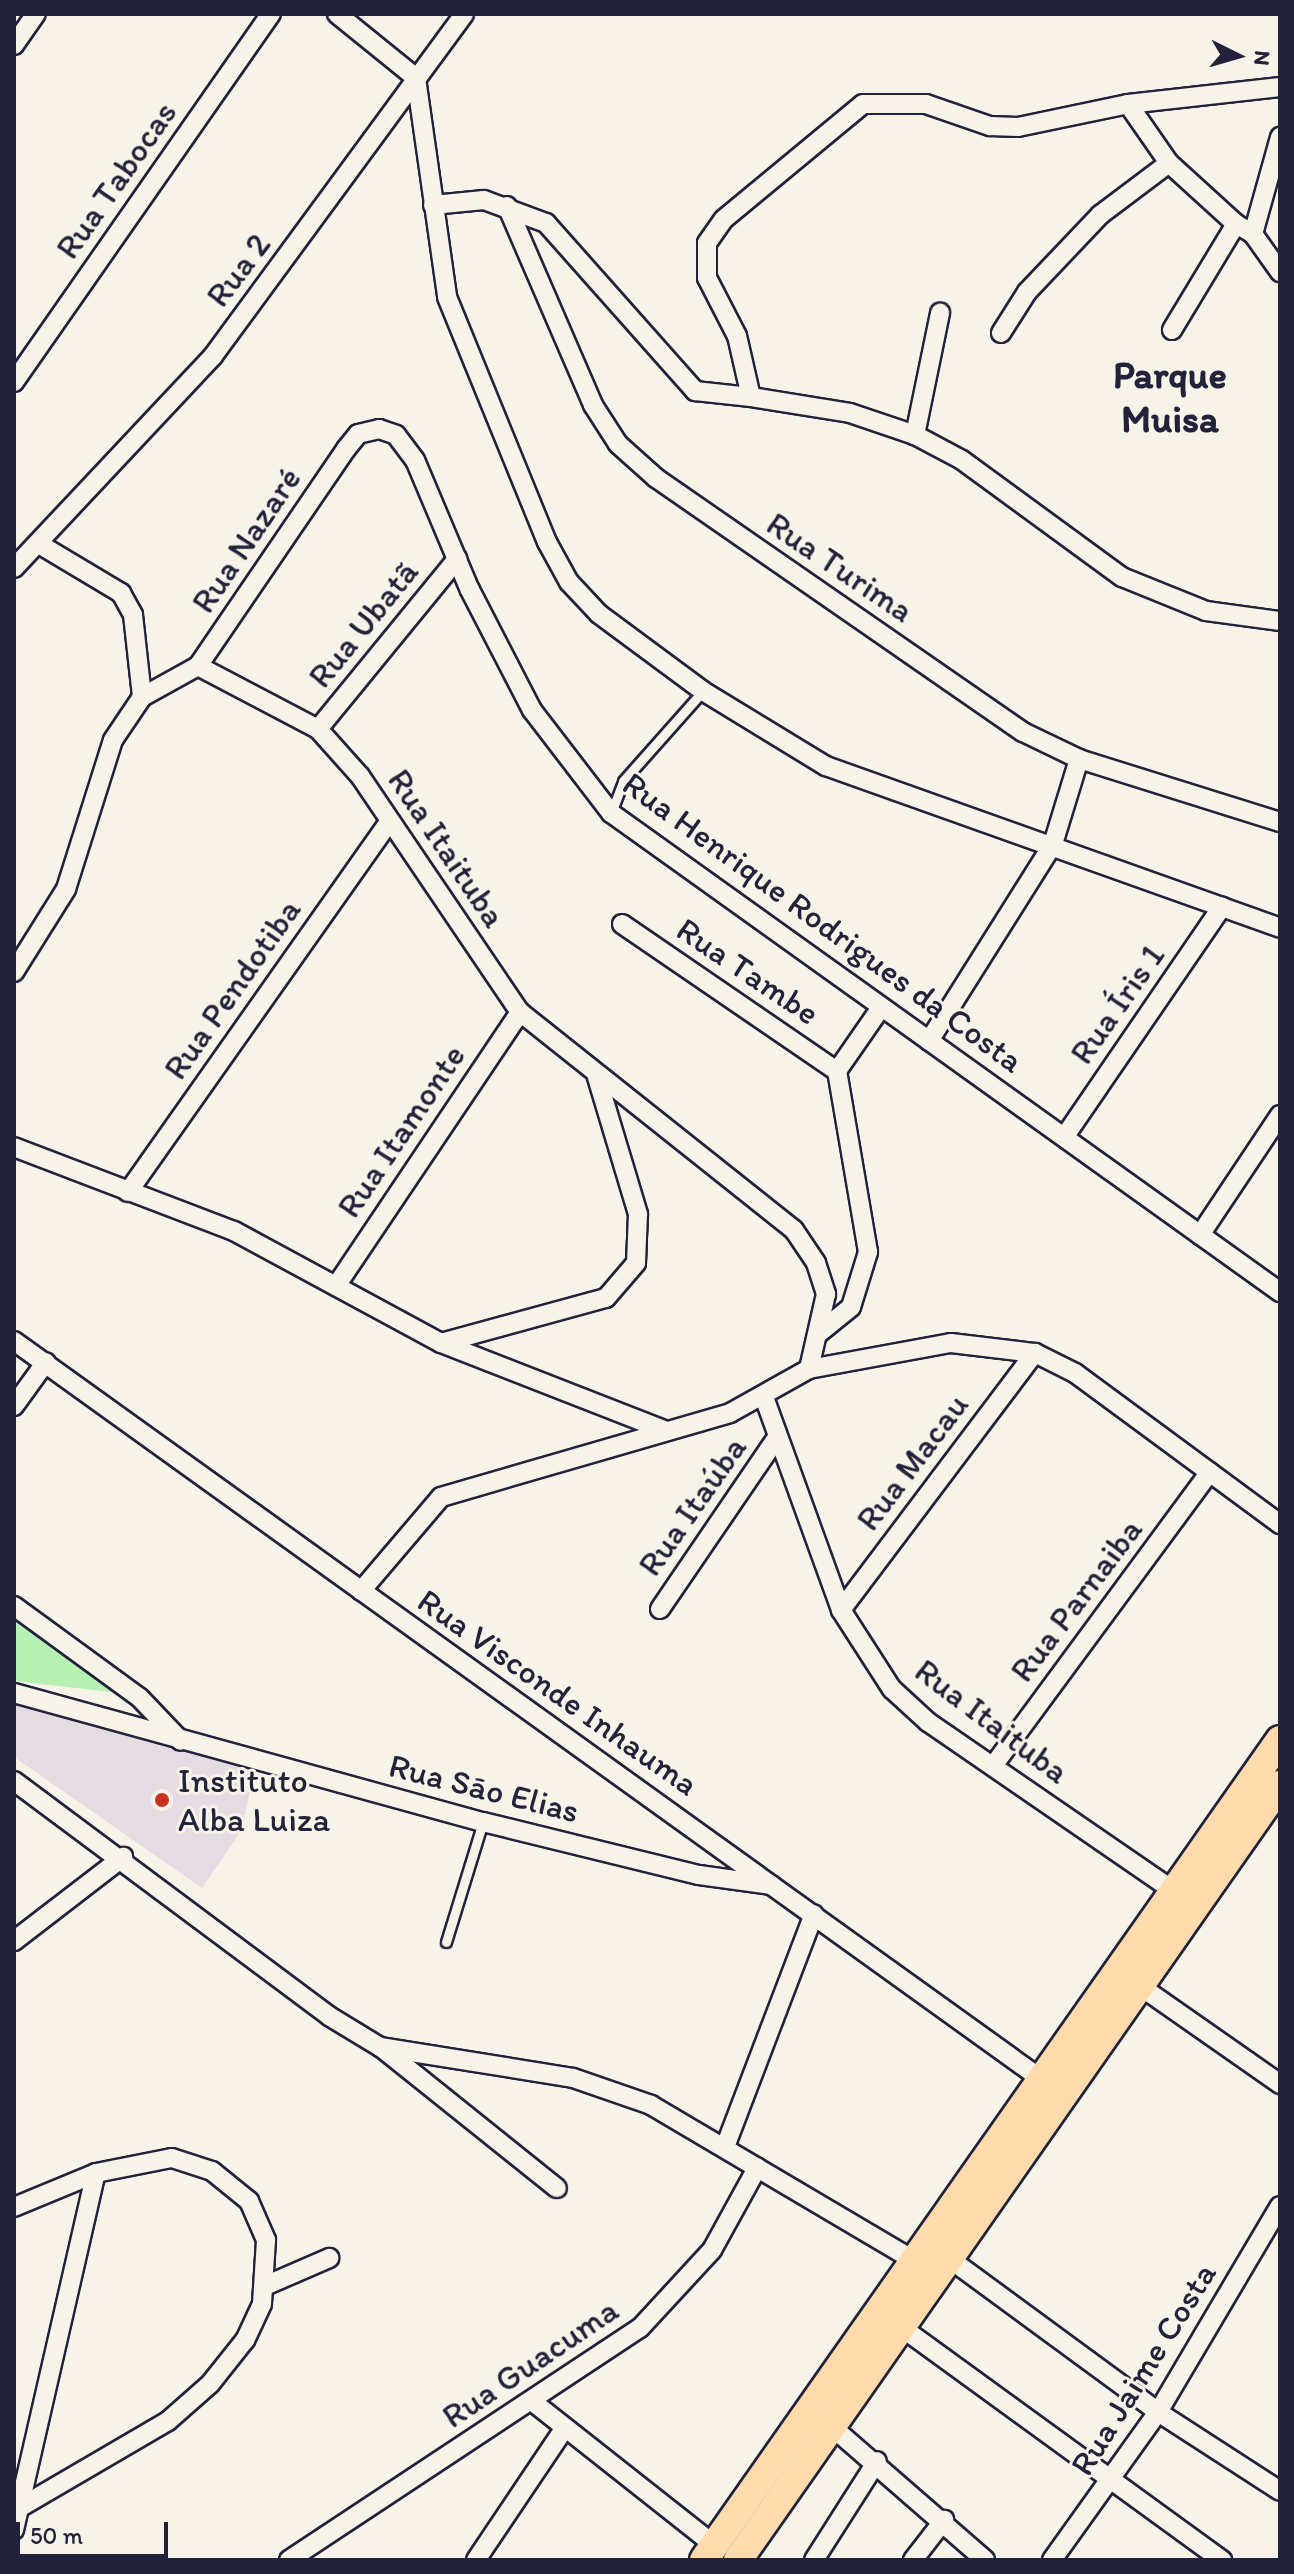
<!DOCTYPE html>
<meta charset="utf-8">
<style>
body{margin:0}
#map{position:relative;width:1294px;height:2574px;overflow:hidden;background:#f7f3e8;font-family:Itim,sans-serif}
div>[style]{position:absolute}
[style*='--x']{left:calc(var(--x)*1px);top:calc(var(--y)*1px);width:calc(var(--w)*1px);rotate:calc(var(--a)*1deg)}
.built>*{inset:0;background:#e5dce3}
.green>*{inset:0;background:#b6f0b3}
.roads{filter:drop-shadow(2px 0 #22223b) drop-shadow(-2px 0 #22223b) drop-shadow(0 2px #22223b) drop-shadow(0 -2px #22223b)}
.lane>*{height:9px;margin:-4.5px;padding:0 4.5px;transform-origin:4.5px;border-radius:4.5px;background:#f7f3e8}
.street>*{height:18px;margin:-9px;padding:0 9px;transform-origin:9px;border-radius:9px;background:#f7f3e8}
.primary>*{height:28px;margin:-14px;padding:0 14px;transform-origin:14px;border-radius:14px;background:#fedbac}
.dots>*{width:22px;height:22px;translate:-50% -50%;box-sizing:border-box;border:4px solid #f7f3e8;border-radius:50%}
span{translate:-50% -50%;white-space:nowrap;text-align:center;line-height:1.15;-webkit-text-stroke:6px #f7f3e8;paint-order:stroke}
.street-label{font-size:34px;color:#22223b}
.poi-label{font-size:34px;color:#22223b}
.left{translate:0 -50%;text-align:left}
.quarter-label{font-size:38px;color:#22223b;font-weight:700}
.frame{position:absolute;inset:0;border:16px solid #22223b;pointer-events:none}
.north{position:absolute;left:1198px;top:16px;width:80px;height:80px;-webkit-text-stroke:6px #f7f3e8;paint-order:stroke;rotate:95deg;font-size:22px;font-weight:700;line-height:32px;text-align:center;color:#22223b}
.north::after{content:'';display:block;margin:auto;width:28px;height:36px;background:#22223b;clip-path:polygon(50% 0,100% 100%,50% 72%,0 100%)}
.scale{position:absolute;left:16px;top:2522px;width:152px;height:36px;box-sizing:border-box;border:4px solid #22223b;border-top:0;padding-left:10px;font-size:24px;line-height:28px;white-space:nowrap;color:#22223b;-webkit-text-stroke:6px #f7f3e8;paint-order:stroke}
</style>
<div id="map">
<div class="built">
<div style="clip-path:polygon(14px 1698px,255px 1770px,241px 1831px,202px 1888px,14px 1757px)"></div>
</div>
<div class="green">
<div style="clip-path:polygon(14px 1615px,129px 1694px,14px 1681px)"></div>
</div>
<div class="roads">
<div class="lane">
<div style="--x:611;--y:813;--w:34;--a:-69"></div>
<div style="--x:623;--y:781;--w:120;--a:-48.4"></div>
<div style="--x:446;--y:1942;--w:126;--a:-72.9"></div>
</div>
<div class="street">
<div style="--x:337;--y:14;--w:102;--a:39"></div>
<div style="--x:416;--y:78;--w:221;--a:81.9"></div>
<div style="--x:447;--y:297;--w:265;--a:67.8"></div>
<div style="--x:547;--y:542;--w:46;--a:61.2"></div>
<div style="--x:569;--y:582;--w:44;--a:46.8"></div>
<div style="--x:599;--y:614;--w:129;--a:36.5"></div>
<div style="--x:703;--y:691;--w:144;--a:31.4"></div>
<div style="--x:826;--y:766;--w:482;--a:19.6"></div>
<div style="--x:14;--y:45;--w:38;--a:-55"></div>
<div style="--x:1128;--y:104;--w:72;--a:55.2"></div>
<div style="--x:1169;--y:163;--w:91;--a:42.3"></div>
<div style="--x:433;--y:205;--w:51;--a:-5.6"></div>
<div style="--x:484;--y:200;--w:66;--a:20.4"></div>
<div style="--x:546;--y:223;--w:225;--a:48.4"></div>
<div style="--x:695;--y:391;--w:56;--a:6.1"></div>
<div style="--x:751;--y:397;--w:63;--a:-102.9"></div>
<div style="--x:737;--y:336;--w:65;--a:-117.3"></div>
<div style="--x:707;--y:278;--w:35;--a:-90"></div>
<div style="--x:707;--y:243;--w:29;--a:-55"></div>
<div style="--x:724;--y:219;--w:180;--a:-39.6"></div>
<div style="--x:863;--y:104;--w:63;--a:0"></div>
<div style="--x:926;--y:104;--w:68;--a:19"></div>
<div style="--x:990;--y:126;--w:28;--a:2"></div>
<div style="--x:1018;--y:127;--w:112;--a:-11.8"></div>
<div style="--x:1128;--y:104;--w:153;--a:-6.4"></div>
<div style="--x:507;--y:206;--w:217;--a:66.6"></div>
<div style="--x:593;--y:405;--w:46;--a:57.3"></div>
<div style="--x:618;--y:444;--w:51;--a:41.8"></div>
<div style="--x:656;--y:478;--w:446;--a:34.7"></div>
<div style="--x:1023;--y:732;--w:62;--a:25.7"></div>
<div style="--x:1079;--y:759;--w:211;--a:17.4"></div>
<div style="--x:1253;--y:234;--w:101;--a:-74.4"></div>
<div style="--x:1172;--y:330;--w:124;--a:-58.9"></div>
<div style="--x:1236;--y:224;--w:20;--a:30"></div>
<div style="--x:1253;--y:234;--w:47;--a:54.6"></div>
<div style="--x:1001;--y:333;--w:49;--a:-57.6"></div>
<div style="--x:1027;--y:292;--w:106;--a:-46.5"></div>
<div style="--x:1100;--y:215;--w:86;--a:-37"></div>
<div style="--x:14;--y:382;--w:449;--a:-55.1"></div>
<div style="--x:751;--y:397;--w:100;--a:9.2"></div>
<div style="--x:850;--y:413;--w:69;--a:18.7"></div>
<div style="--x:915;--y:435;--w:53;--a:28"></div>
<div style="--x:962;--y:460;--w:198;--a:36.2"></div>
<div style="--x:1122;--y:577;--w:91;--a:22"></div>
<div style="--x:1206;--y:611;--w:75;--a:7.7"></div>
<div style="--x:915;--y:435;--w:125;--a:-78.4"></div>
<div style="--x:39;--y:544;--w:96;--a:30.9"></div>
<div style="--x:121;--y:593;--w:25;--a:61"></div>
<div style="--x:133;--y:615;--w:82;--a:83.7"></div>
<div style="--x:14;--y:568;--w:291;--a:-46.8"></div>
<div style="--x:213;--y:356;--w:424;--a:-53.7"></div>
<div style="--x:198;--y:666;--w:136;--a:27.7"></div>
<div style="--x:318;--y:729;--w:63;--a:48.2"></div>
<div style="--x:360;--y:776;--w:285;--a:55.9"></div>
<div style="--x:520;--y:1012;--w:350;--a:38.5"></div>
<div style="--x:794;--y:1230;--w:40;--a:56"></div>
<div style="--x:816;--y:1263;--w:33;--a:72"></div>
<div style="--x:826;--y:1294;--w:77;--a:102.8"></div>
<div style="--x:318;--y:729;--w:220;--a:-50.7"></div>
<div style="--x:622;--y:924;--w:260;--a:34.4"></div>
<div style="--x:14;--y:972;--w:98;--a:-57.9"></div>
<div style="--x:66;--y:889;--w:156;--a:-72.5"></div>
<div style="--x:113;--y:740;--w:52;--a:-56"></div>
<div style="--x:142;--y:697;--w:64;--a:-29"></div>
<div style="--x:198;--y:666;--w:263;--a:-55.7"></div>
<div style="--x:346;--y:449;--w:19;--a:-51"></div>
<div style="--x:358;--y:434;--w:22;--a:-13"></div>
<div style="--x:379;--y:429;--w:18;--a:19"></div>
<div style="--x:396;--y:435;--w:31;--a:53"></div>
<div style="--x:415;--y:460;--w:141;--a:67.1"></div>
<div style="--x:470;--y:590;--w:135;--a:62.7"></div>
<div style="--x:532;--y:710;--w:130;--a:52.5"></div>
<div style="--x:611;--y:813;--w:823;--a:35.6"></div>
<div style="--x:929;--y:1041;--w:233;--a:-57.8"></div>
<div style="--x:1053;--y:844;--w:89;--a:-73"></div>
<div style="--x:1065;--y:1136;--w:278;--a:-55.6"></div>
<div style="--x:14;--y:1147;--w:235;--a:20.9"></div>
<div style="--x:234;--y:1231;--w:235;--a:28.4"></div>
<div style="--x:441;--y:1343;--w:239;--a:21.3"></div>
<div style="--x:128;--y:1192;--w:453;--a:-54.8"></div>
<div style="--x:1200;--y:1235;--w:144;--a:-56.3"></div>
<div style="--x:336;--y:1286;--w:330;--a:-56.1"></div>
<div style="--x:819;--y:1333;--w:41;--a:-39.1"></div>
<div style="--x:851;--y:1307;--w:58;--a:-72.8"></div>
<div style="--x:868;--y:1252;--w:184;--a:-99.7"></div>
<div style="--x:837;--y:1071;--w:75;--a:-55.3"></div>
<div style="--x:14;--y:1341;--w:1273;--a:35.7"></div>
<div style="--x:441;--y:1343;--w:171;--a:-15.3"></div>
<div style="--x:606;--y:1298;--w:46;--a:-49.4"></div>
<div style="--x:636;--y:1263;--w:49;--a:-87.7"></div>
<div style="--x:638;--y:1214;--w:143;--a:-106.7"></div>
<div style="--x:764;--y:1397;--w:226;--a:70.1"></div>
<div style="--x:841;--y:1610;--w:94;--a:57.2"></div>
<div style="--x:892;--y:1689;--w:49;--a:42.5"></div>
<div style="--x:928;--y:1722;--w:307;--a:34.5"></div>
<div style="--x:14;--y:1406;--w:54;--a:-54"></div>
<div style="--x:361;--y:1591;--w:123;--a:-49.6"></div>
<div style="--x:441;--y:1497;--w:301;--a:-16.2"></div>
<div style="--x:730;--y:1413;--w:90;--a:-29.1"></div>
<div style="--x:809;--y:1369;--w:144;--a:-10.4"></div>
<div style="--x:951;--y:1343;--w:85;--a:6.8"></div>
<div style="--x:1035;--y:1353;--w:45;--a:26.6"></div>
<div style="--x:1075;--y:1373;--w:255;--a:36.4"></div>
<div style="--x:14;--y:1606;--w:156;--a:36.1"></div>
<div style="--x:140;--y:1698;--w:59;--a:46.4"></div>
<div style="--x:660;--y:1609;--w:206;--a:-55.7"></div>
<div style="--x:841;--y:1610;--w:322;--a:-53"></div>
<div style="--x:14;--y:1693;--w:486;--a:15.4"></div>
<div style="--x:483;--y:1822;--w:222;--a:13.8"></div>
<div style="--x:699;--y:1875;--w:73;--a:7.9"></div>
<div style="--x:993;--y:1766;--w:365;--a:-53.6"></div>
<div style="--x:14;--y:1781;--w:393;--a:36.7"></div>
<div style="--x:329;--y:2016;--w:60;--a:31.3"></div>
<div style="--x:380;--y:2047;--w:195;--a:9.1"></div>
<div style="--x:573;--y:2078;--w:83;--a:19.1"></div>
<div style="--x:651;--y:2105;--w:308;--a:30.6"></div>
<div style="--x:14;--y:1941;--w:138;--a:-37.6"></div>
<div style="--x:1140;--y:1986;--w:171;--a:35"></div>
<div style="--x:382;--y:2048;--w:224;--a:38.7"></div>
<div style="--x:725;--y:2147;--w:249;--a:-69.1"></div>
<div style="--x:14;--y:2207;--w:89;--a:-22.5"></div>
<div style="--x:96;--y:2173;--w:77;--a:-11.2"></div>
<div style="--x:172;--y:2158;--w:42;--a:18"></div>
<div style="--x:212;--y:2171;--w:48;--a:39"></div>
<div style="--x:249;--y:2201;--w:43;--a:66.4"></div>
<div style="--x:266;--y:2240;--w:64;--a:93.6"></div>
<div style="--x:262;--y:2304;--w:40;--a:115"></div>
<div style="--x:245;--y:2340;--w:56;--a:128.5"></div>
<div style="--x:210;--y:2384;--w:56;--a:138.6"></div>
<div style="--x:168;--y:2421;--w:173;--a:149.7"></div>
<div style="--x:950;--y:2259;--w:258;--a:36.3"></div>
<div style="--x:1158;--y:2412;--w:145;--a:32.9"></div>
<div style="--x:267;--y:2285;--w:68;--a:-23.5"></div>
<div style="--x:901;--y:2327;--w:397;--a:36"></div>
<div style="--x:533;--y:2402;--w:231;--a:38.3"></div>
<div style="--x:831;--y:2426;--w:204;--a:41"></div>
<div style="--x:14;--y:2530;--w:366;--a:-77.1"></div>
<div style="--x:289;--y:2560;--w:421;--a:-33.5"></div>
<div style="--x:640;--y:2328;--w:106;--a:-47.3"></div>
<div style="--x:712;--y:2250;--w:94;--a:-61.2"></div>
<div style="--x:476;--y:2560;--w:158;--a:-56.1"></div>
<div style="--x:814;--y:2560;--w:117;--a:-57.5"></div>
<div style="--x:913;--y:2560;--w:51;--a:-52.2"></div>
<div style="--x:1052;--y:2560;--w:182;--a:-54.4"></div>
<div style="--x:1158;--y:2412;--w:239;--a:-59.4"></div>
</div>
<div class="primary">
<div style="--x:704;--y:2560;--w:1002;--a:-54.91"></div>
<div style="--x:738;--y:2560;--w:946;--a:-55.03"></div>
</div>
</div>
<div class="dots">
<div style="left:162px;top:1800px;background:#c8321e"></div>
</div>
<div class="street-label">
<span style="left:116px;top:180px;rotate:-55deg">Rua Tabocas</span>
<span style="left:238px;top:270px;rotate:-53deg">Rua 2</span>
<span style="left:246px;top:540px;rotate:-56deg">Rua Nazaré</span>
<span style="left:840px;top:567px;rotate:34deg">Rua Turima</span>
<span style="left:363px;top:624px;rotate:-51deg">Rua Ubatã</span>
<span style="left:447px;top:848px;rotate:56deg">Rua Itaituba</span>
<span style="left:823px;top:922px;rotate:36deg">Rua Henrique Rodrigues da Costa</span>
<span style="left:748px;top:971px;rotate:34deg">Rua Tambe</span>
<span style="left:232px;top:989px;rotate:-55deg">Rua Pendotiba</span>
<span style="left:1117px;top:1004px;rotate:-55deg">Rua Íris 1</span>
<span style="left:401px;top:1131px;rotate:-56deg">Rua Itamonte</span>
<span style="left:912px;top:1462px;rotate:-53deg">Rua Macau</span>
<span style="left:692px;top:1506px;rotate:-55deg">Rua Itaúba</span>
<span style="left:1076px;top:1600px;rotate:-53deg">Rua Parnaiba</span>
<span style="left:558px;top:1692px;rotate:35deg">Rua Visconde Inhauma</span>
<span style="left:992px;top:1721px;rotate:37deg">Rua Itaituba</span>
<span style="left:484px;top:1788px;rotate:14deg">Rua Sāo Elias</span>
<span style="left:530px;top:2363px;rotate:-34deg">Rua Guacuma</span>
<span style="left:1143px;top:2369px;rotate:-58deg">Rua Jaime Costa</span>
</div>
<div class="poi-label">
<span class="left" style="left:178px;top:1800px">Instituto<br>Alba Luiza</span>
</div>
<div class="quarter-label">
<span style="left:1170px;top:398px">Parque<br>Muisa</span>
</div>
<div class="frame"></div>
<div class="north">N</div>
<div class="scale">50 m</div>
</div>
